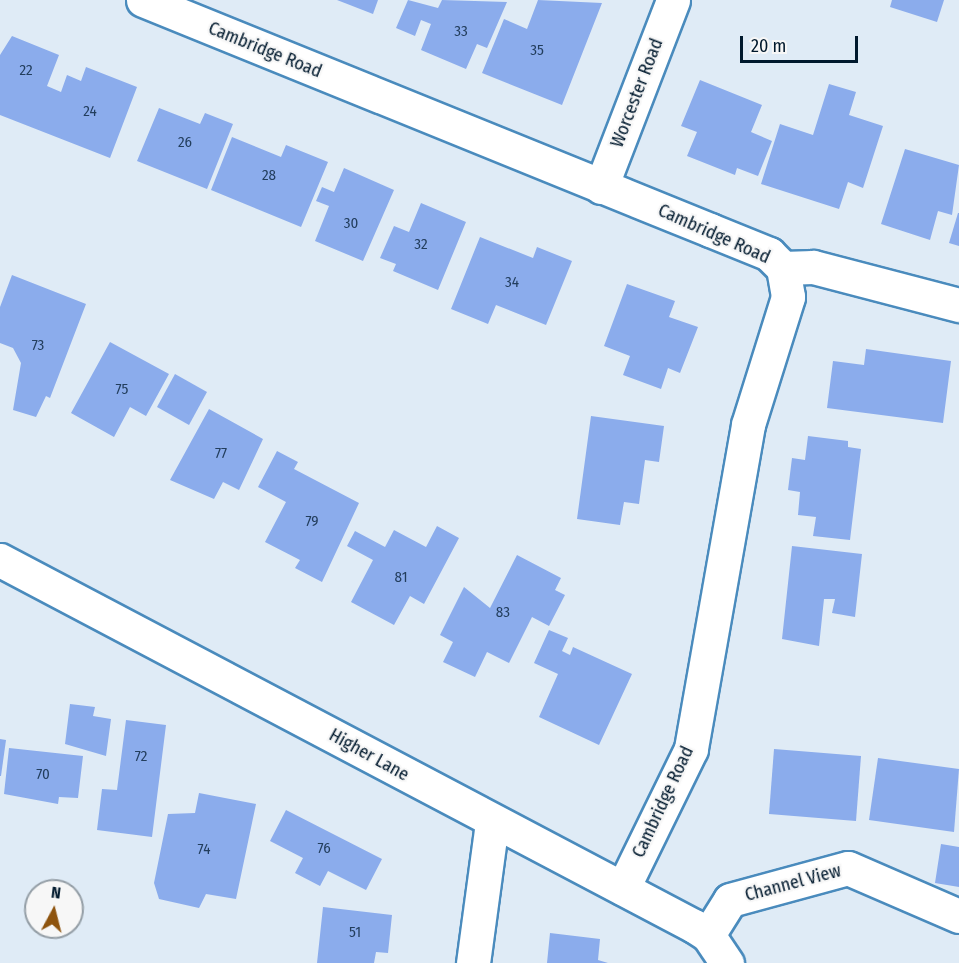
<!DOCTYPE html>
<style>
body{margin:0}
#map{position:relative;width:959px;height:963px;overflow:hidden;background:#dfebf6;font-family:"Fira Sans Condensed",sans-serif}
div>[style]{position:absolute}
[style*='--x']{left:calc(var(--x)*1px);top:calc(var(--y)*1px);width:calc(var(--w)*1px);rotate:calc(var(--a)*1deg)}
.building>*{inset:0;background:#8bacec}
.roads{filter:drop-shadow(2px 0 #4a8bbd) drop-shadow(-2px 0 #4a8bbd) drop-shadow(0 2px #4a8bbd) drop-shadow(0 -2px #4a8bbd)}
.minor>*{height:33px;margin:-16.5px;padding:0 16.5px;transform-origin:16.5px;border-radius:16.5px;background:#fff}
.tertiary>*{height:33px;margin:-16.5px;padding:0 16.5px;transform-origin:16.5px;border-radius:16.5px;background:#fff}
span{translate:-50% -50%;white-space:nowrap;text-align:center;line-height:1.15;-webkit-text-stroke:4.5px #f7f7f7;paint-order:stroke}
.number-label{font-size:15px;color:#233e5d}
.number-label span{-webkit-text-stroke-width:0}
.street-label{font-size:18px;color:#00192d}
.north{position:absolute;left:24px;top:879px;width:60px;height:60px;box-sizing:border-box;background:#f7f7f7;border:2px solid #949ea6;border-radius:50%;rotate:7deg;font-size:16px;font-weight:700;line-height:24px;text-align:center;color:#00192d}
.north::after{content:'';display:block;margin:auto;width:21px;height:27px;background:#8e540f;clip-path:polygon(50% 0,100% 100%,50% 72%,0 100%)}
.scale{position:absolute;left:740px;top:36px;width:118px;height:27px;box-sizing:border-box;border:3px solid #00192d;border-top:0;padding-left:8px;font-size:18px;line-height:21px;white-space:nowrap;color:#00192d;-webkit-text-stroke:4px #f7f7f7;paint-order:stroke}
</style>
<div id="map">
<div class="building">
<div style="clip-path:polygon(337px 0,378px 0,373px 14px)"></div>
<div style="clip-path:polygon(408px 0,438px 8px,442px 0,507px 2px,487px 48px,477px 44px,466px 69px,421px 50px,431px 24px,421px 20px,415px 36px,396px 28px)"></div>
<div style="clip-path:polygon(538px 0,602px 3px,562px 105px,482px 73px,504px 19px,527px 29px)"></div>
<div style="clip-path:polygon(892px 0,944px 0,937px 22px,890px 7px)"></div>
<div style="clip-path:polygon(12px 36px,59px 55px,47px 86px,61px 92px,67px 75px,81px 81px,86px 67px,137px 87px,110px 158px,0 115px,0 55px)"></div>
<div style="clip-path:polygon(700px 80px,762px 105px,751px 132px,772px 141px,758px 176px,737px 168px,735px 175px,687px 156px,697px 132px,681px 126px)"></div>
<div style="clip-path:polygon(829px 84px,856px 92px,849px 115px,883px 126px,863px 188px,848px 182px,839px 209px,761px 184px,780px 124px,813px 135px)"></div>
<div style="clip-path:polygon(159px 108px,200px 124px,205px 113px,233px 124px,207px 189px,137px 161px)"></div>
<div style="clip-path:polygon(232px 137px,281px 157px,286px 145px,328px 162px,301px 227px,211px 190px)"></div>
<div style="clip-path:polygon(905px 149px,959px 165px,952px 215px,938px 211px,930px 240px,881px 224px)"></div>
<div style="clip-path:polygon(344px 168px,394px 190px,363px 261px,315px 241px,329px 206px,316px 201px,322px 187px,334px 192px)"></div>
<div style="clip-path:polygon(421px 203px,466px 222px,438px 290px,393px 271px,396px 264px,380px 258px,394px 226px,409px 232px)"></div>
<div style="clip-path:polygon(958px 213px,959px 213px,959px 246px,949px 243px)"></div>
<div style="clip-path:polygon(480px 237px,533px 258px,537px 247px,572px 261px,546px 325px,496px 305px,488px 324px,451px 309px)"></div>
<div style="clip-path:polygon(12px 275px,86px 304px,50px 398px,46px 396px,36px 417px,13px 410px,21px 363px,13px 348px,0 343px,0 307px)"></div>
<div style="clip-path:polygon(627px 284px,675px 301px,669px 317px,698px 327px,680px 373px,668px 368px,661px 389px,623px 375px,630px 356px,604px 346px)"></div>
<div style="clip-path:polygon(110px 342px,169px 374px,146px 416px,130px 407px,114px 437px,71px 413px)"></div>
<div style="clip-path:polygon(866px 349px,951px 361px,943px 423px,827px 408px,833px 361px,864px 365px)"></div>
<div style="clip-path:polygon(175px 374px,207px 392px,189px 425px,157px 407px)"></div>
<div style="clip-path:polygon(209px 409px,263px 439px,239px 490px,223px 482px,214px 499px,170px 480px)"></div>
<div style="clip-path:polygon(591px 416px,664px 426px,659px 462px,645px 460px,639px 504px,624px 502px,620px 525px,577px 519px)"></div>
<div style="clip-path:polygon(808px 436px,848px 441px,848px 447px,861px 449px,850px 540px,813px 536px,816px 517px,798px 515px,800px 492px,788px 490px,792px 458px,805px 460px)"></div>
<div style="clip-path:polygon(277px 451px,298px 462px,294px 469px,359px 503px,322px 582px,295px 568px,300px 560px,265px 542px,286px 502px,258px 487px)"></div>
<div style="clip-path:polygon(437px 526px,459px 538px,424px 604px,410px 596px,394px 625px,351px 602px,373px 560px,347px 546px,355px 531px,385px 547px,394px 530px,426px 547px)"></div>
<div style="clip-path:polygon(792px 546px,862px 554px,855px 617px,832px 613px,835px 599px,824px 599px,819px 646px,782px 639px)"></div>
<div style="clip-path:polygon(517px 555px,561px 578px,555px 590px,565px 595px,549px 626px,532px 617px,509px 663px,487px 652px,475px 677px,443px 662px,453px 642px,440px 635px,464px 587px,490px 608px)"></div>
<div style="clip-path:polygon(549px 630px,568px 638px,562px 651px,570px 655px,573px 647px,632px 674px,599px 745px,539px 717px,558px 674px,534px 663px)"></div>
<div style="clip-path:polygon(70px 704px,95px 707px,93px 716px,111px 719px,106px 756px,65px 744px)"></div>
<div style="clip-path:polygon(126px 720px,166px 725px,152px 837px,97px 830px,102px 789px,117px 790px)"></div>
<div style="clip-path:polygon(0 739px,6px 740px,1px 776px,0 776px)"></div>
<div style="clip-path:polygon(9px 748px,83px 756px,78px 798px,59px 797px,58px 804px,4px 794px)"></div>
<div style="clip-path:polygon(774px 749px,861px 756px,856px 821px,769px 814px)"></div>
<div style="clip-path:polygon(878px 758px,959px 769px,954px 832px,869px 820px)"></div>
<div style="clip-path:polygon(199px 793px,256px 804px,236px 899px,206px 894px,199px 908px,159px 899px,154px 883px,168px 814px,195px 813px)"></div>
<div style="clip-path:polygon(286px 810px,382px 859px,366px 890px,328px 871px,320px 886px,295px 873px,303px 858px,270px 841px)"></div>
<div style="clip-path:polygon(941px 844px,959px 847px,959px 887px,935px 883px)"></div>
<div style="clip-path:polygon(323px 907px,392px 915px,388px 953px,376px 952px,374px 963px,317px 963px)"></div>
<div style="clip-path:polygon(550px 933px,600px 939px,598px 960px,608px 963px,547px 963px)"></div>
</div>
<div class="roads">
<div class="minor">
<div style="--x:143;--y:0;--w:612;--a:22.08"></div>
<div style="--x:710;--y:230;--w:64;--a:22.1"></div>
<div style="--x:769;--y:254;--w:20;--a:45"></div>
<div style="--x:783;--y:268;--w:29;--a:80"></div>
<div style="--x:788;--y:297;--w:134;--a:107.4"></div>
<div style="--x:748;--y:425;--w:329;--a:100"></div>
<div style="--x:691;--y:749;--w:155;--a:116.1"></div>
<div style="--x:601;--y:187;--w:200;--a:-68.9"></div>
<div style="--x:783;--y:268;--w:30;--a:-2"></div>
<div style="--x:813;--y:267;--w:151;--a:14.6"></div>
<div style="--x:708;--y:935;--w:41;--a:-57.8"></div>
<div style="--x:730;--y:900;--w:122;--a:-15.2"></div>
<div style="--x:848;--y:868;--w:121;--a:23.4"></div>
<div style="--x:473;--y:963;--w:141;--a:-82.3"></div>
</div>
<div class="tertiary">
<div style="--x:0;--y:560;--w:785;--a:27.81"></div>
<div style="--x:694;--y:926;--w:17;--a:33"></div>
<div style="--x:708;--y:935;--w:34;--a:56"></div>
</div>
</div>
<div class="number-label">
<span style="left:461px;top:32px">33</span>
<span style="left:537px;top:51px">35</span>
<span style="left:26px;top:71px">22</span>
<span style="left:90px;top:112px">24</span>
<span style="left:185px;top:143px">26</span>
<span style="left:269px;top:176px">28</span>
<span style="left:351px;top:224px">30</span>
<span style="left:421px;top:245px">32</span>
<span style="left:512px;top:283px">34</span>
<span style="left:38px;top:346px">73</span>
<span style="left:122px;top:390px">75</span>
<span style="left:221px;top:454px">77</span>
<span style="left:312px;top:522px">79</span>
<span style="left:401px;top:578px">81</span>
<span style="left:503px;top:613px">83</span>
<span style="left:141px;top:757px">72</span>
<span style="left:43px;top:775px">70</span>
<span style="left:324px;top:849px">76</span>
<span style="left:204px;top:850px">74</span>
<span style="left:355px;top:933px">51</span>
</div>
<div class="street-label">
<span style="left:265px;top:50px;rotate:22deg">Cambridge Road</span>
<span style="left:637px;top:93px;rotate:-69deg">Worcester Road</span>
<span style="left:714px;top:234px;rotate:24deg">Cambridge Road</span>
<span style="left:369px;top:755px;rotate:29deg">Higher Lane</span>
<span style="left:663px;top:802px;rotate:-65deg">Cambridge Road</span>
<span style="left:793px;top:883px;rotate:-15deg">Channel View</span>
</div>
<div class="north">N</div>
<div class="scale">20 m</div>
</div>
